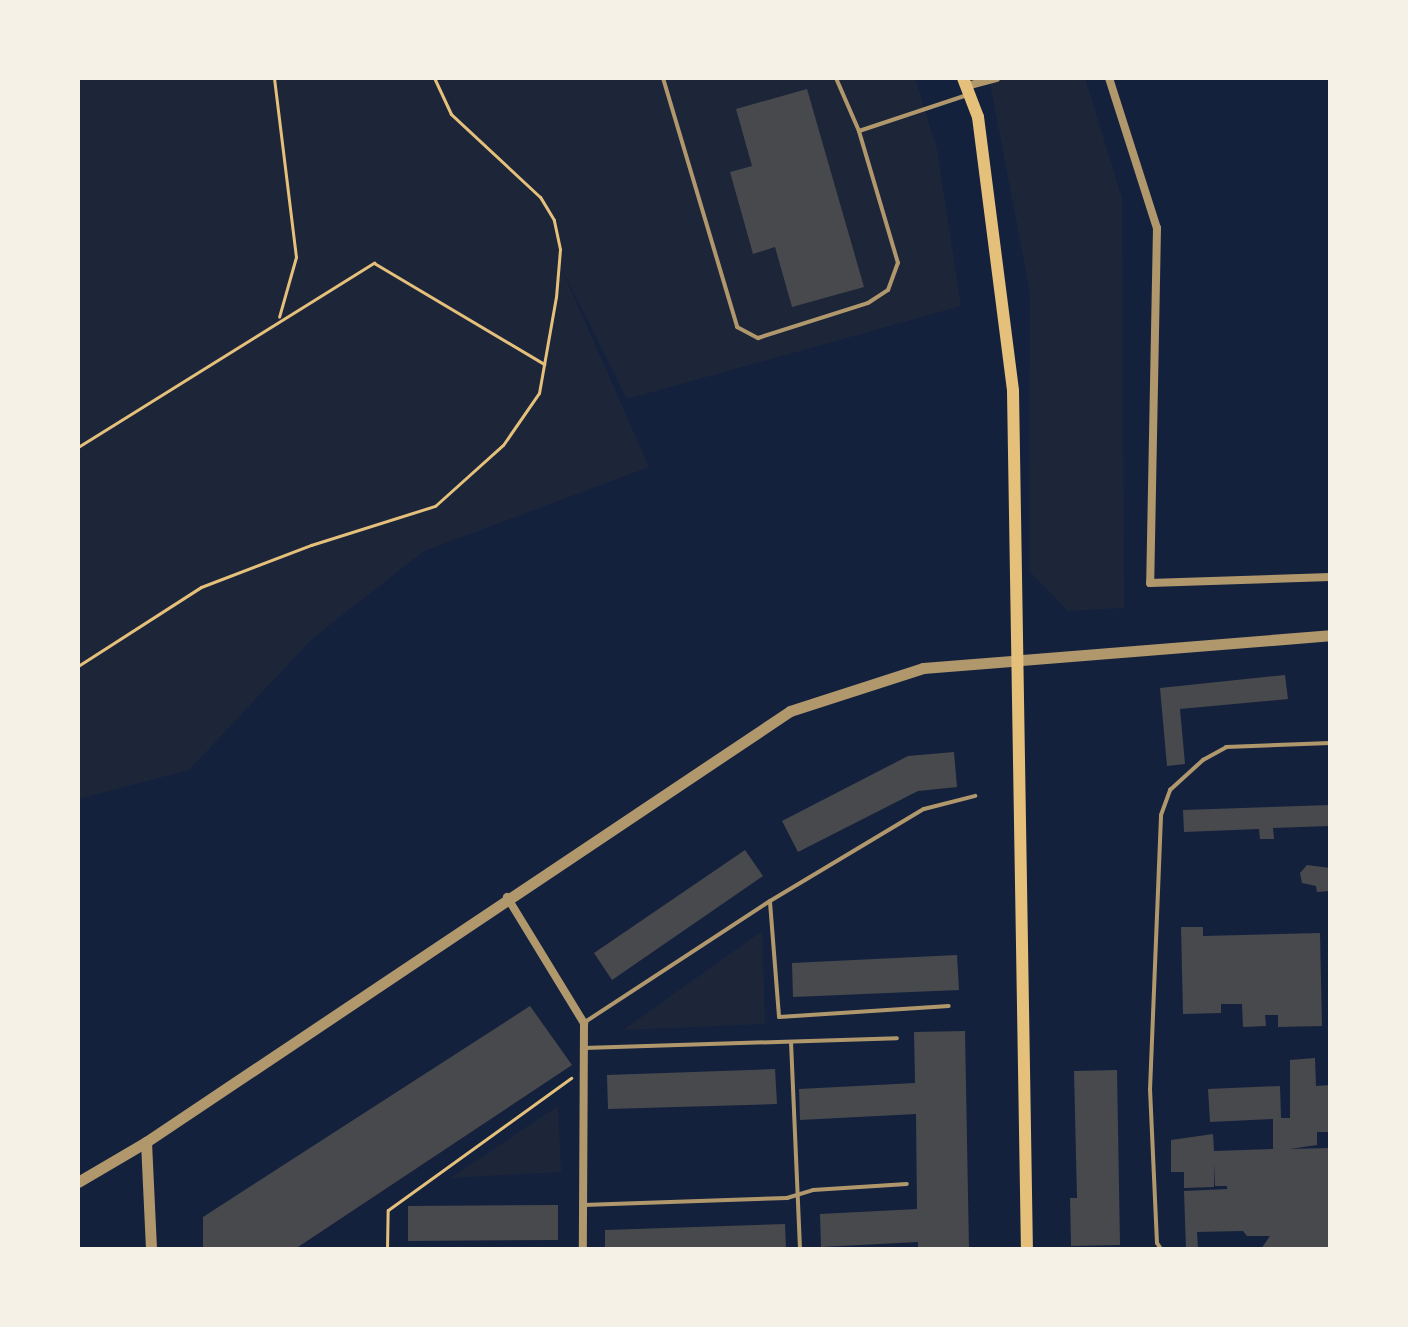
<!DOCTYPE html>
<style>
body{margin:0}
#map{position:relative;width:1408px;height:1327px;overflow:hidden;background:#14213d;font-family:"Zilla Slab",serif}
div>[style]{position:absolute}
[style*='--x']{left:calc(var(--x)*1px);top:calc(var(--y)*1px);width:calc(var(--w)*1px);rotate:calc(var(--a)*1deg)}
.green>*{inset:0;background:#1d2539}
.building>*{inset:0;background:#48494c}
.path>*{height:3px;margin:-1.5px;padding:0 1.5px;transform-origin:1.5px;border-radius:1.5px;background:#e5c07b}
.service>*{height:4px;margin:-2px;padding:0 2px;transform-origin:2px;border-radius:2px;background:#b1986c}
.minor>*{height:8px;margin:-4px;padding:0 4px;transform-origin:4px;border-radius:4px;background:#b1986c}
.tertiary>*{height:11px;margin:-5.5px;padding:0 5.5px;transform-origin:5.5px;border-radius:5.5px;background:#b1986c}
.secondary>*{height:12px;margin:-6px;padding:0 6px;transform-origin:6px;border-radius:6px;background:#e5c07b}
span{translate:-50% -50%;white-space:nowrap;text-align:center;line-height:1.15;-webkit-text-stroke:8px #f6f1e7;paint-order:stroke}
.frame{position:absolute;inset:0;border:80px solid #f6f1e7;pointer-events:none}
</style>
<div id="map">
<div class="green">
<div style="clip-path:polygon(78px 78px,915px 78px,937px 149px,961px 306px,627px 399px,560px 265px,649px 467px,424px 551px,313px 638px,189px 770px,78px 799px)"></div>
<div style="clip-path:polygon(989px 78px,1085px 78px,1122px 198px,1124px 608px,1068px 611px,1029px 571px,1030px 293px)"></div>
<div style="clip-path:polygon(762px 931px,765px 1024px,623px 1030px)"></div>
<div style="clip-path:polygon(558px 1106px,561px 1172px,450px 1178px)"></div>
</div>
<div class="building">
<div style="clip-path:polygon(807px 89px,864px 287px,792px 307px,775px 247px,753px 254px,730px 172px,752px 166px,736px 109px)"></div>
<div style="clip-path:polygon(1285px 675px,1288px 699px,1180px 709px,1185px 764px,1167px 766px,1160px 688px)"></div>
<div style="clip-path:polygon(954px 752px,957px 787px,918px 791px,798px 852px,782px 821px,908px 756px)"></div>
<div style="clip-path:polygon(1330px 805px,1330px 826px,1273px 828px,1274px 839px,1260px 839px,1259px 829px,1184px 832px,1183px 810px)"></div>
<div style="clip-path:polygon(745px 850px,763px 876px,612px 980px,594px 953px)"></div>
<div style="clip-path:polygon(1307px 865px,1330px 868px,1330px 891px,1317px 892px,1316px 886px,1302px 883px,1300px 873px)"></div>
<div style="clip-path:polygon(1181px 927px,1203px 927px,1203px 936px,1320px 933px,1322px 1026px,1278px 1027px,1278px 1015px,1265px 1015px,1266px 1026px,1243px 1027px,1242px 1004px,1221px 1004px,1221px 1013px,1183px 1014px)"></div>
<div style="clip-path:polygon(957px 955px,959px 990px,793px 997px,792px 963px)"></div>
<div style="clip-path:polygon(530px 1006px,572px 1065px,295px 1249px,203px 1249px,203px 1217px)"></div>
<div style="clip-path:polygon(965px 1031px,969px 1249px,918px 1249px,918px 1242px,821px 1247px,820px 1214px,917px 1209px,916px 1114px,800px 1120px,799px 1089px,915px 1083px,914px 1032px)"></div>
<div style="clip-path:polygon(1315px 1058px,1316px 1086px,1330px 1085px,1330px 1132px,1317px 1132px,1317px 1145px,1290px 1149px,1330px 1148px,1330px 1249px,1261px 1249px,1270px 1236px,1247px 1236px,1243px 1231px,1197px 1232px,1198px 1249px,1186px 1249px,1184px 1191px,1227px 1189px,1227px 1186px,1215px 1186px,1214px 1164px,1214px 1187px,1184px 1188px,1184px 1172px,1171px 1172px,1171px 1140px,1213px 1134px,1214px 1151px,1273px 1149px,1273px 1119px,1210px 1122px,1208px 1089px,1280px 1086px,1281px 1118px,1290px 1118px,1290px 1060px)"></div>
<div style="clip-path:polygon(775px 1069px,777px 1104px,608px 1109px,607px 1075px)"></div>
<div style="clip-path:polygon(1117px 1070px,1120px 1245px,1071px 1246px,1070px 1198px,1077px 1198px,1074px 1071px)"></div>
<div style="clip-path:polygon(558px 1205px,558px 1240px,408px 1241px,408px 1206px)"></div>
<div style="clip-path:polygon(785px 1224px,786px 1249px,605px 1249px,605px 1230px)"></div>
</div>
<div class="path">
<div style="--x:274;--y:78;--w:180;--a:83"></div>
<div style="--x:296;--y:257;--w:62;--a:105.8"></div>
<div style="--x:78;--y:447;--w:349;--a:-31.9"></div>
<div style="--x:374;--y:263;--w:198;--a:30.7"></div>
<div style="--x:78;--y:666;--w:146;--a:-32.7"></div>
<div style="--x:201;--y:587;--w:118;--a:-20.9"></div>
<div style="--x:311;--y:545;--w:130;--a:-17.5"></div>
<div style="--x:435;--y:506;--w:91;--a:-41.9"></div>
<div style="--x:503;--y:445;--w:63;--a:-55.3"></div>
<div style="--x:539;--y:393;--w:97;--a:-80"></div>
<div style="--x:556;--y:297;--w:48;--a:-85.2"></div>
<div style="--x:560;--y:249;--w:30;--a:-102"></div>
<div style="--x:554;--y:220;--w:27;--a:-121"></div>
<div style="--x:540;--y:197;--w:122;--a:-137"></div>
<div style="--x:451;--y:114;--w:40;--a:-115"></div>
<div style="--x:387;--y:1249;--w:39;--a:-89"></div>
<div style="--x:388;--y:1210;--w:226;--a:-35.8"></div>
</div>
<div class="service">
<div style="--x:663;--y:78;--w:260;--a:73.4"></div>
<div style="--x:737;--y:327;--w:24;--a:28"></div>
<div style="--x:758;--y:338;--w:115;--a:-17.7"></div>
<div style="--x:868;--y:303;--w:24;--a:-33"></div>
<div style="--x:888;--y:290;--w:29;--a:-70"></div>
<div style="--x:898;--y:263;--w:138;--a:-106.5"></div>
<div style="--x:859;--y:131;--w:58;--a:-113.5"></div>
<div style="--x:859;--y:131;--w:114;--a:-18.4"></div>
<div style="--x:770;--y:902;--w:115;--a:85.5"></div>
<div style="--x:779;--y:1017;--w:170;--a:-3.7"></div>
<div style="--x:585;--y:1022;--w:221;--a:-33.2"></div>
<div style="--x:770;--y:901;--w:179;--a:-30.9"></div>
<div style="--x:924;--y:809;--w:53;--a:-14.3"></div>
<div style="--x:791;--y:1042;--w:207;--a:87.5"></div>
<div style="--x:584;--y:1048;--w:313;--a:-1.8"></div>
<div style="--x:583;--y:1205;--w:204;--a:-2"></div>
<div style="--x:787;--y:1198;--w:27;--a:-17"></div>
<div style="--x:813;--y:1190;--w:94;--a:-3.7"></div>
<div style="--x:1161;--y:1249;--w:7;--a:-124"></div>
<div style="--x:1157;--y:1243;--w:153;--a:-92.6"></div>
<div style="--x:1150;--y:1090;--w:275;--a:-87.7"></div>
<div style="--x:1161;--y:815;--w:27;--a:-70"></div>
<div style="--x:1170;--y:790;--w:45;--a:-42.3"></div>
<div style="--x:1203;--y:760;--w:26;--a:-29"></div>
<div style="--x:1226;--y:747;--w:104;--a:-2.2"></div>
</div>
<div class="minor">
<div style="--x:1109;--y:78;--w:157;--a:72.3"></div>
<div style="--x:1157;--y:228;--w:355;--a:91.1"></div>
<div style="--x:1150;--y:583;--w:180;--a:-1.9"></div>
<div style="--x:967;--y:86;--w:30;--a:-15"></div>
<div style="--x:507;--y:897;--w:148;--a:58.6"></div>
<div style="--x:584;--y:1023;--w:226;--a:90.3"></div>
</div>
<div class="tertiary">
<div style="--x:146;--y:1142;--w:107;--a:87.3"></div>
<div style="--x:78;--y:1182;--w:79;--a:-30.5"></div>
<div style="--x:146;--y:1142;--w:775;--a:-33.79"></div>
<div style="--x:790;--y:711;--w:140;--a:-17.9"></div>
<div style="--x:923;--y:668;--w:408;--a:-4.6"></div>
</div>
<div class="secondary">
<div style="--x:963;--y:78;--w:42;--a:69"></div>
<div style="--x:978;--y:117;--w:276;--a:82.7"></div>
<div style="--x:1013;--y:391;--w:858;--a:89.07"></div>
</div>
<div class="frame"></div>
</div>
